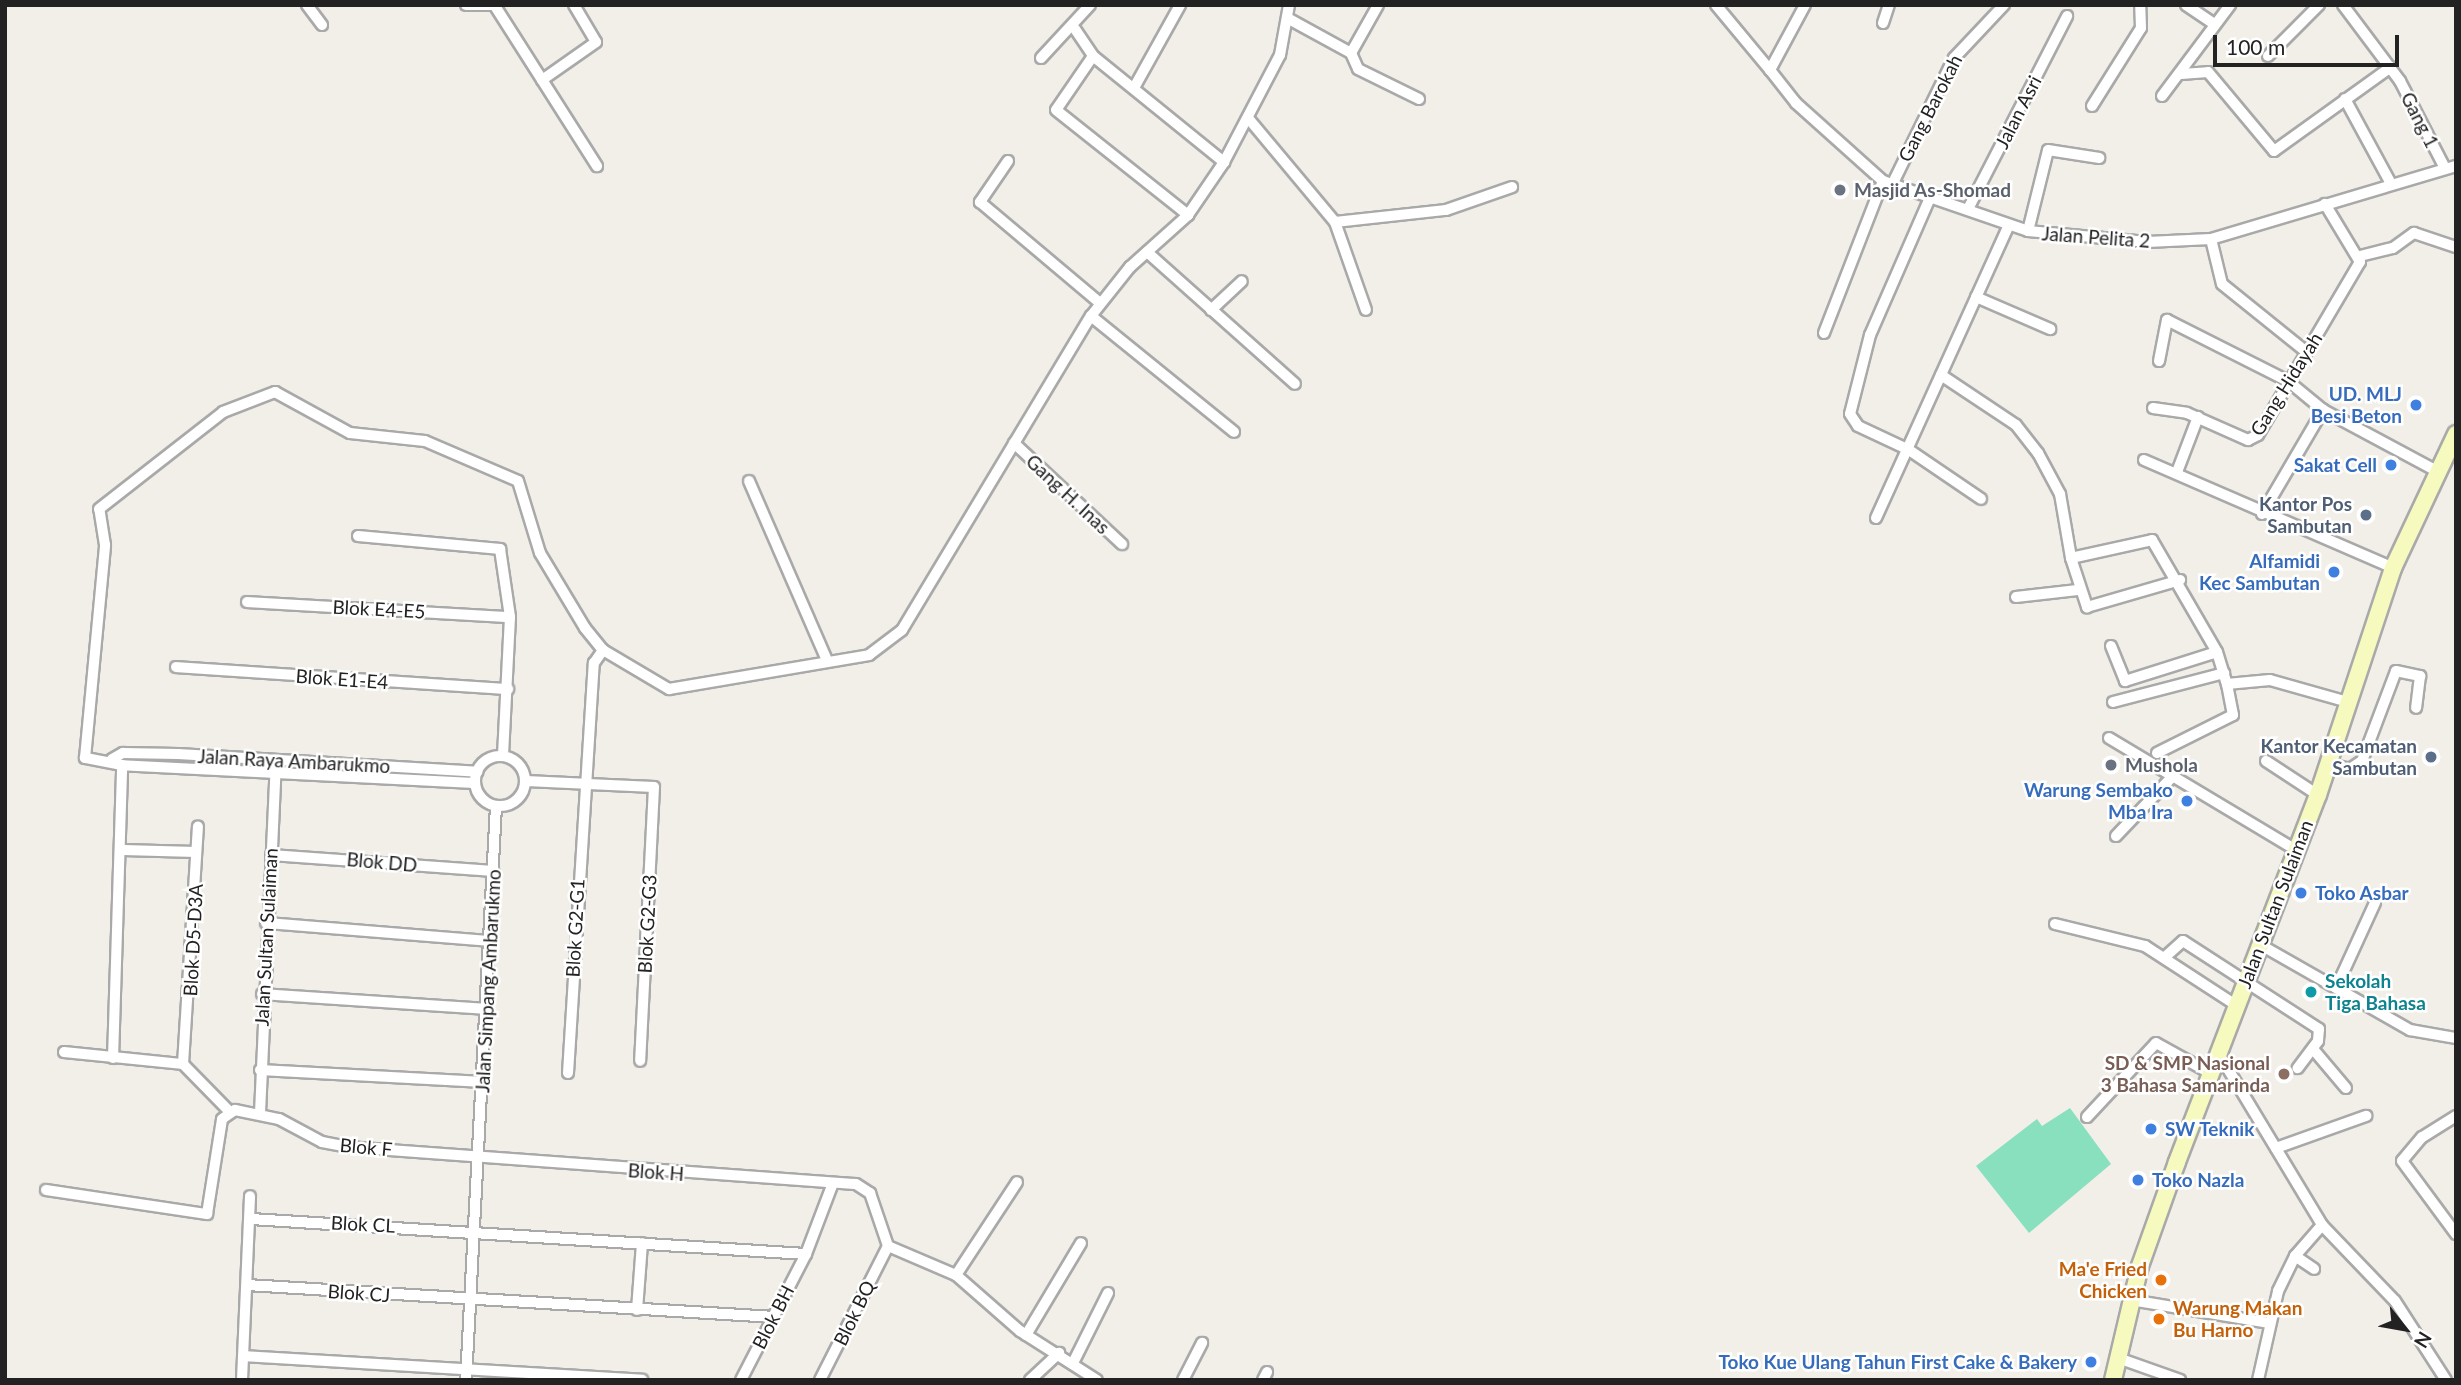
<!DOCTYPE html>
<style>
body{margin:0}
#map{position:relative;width:2461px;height:1385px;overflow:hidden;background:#f2efe9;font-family:Lato,sans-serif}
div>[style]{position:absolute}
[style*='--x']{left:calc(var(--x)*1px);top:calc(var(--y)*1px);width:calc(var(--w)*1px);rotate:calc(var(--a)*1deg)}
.pitch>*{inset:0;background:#88e0be}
.roads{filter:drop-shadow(2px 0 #a9a9a9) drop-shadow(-2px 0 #a9a9a9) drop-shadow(0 2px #a9a9a9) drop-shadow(0 -2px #a9a9a9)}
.street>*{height:10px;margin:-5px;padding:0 5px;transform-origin:5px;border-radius:5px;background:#fff}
.street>.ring{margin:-5px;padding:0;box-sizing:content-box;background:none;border:10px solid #fff;border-radius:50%}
.secondary>*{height:16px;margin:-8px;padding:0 8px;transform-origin:8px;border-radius:8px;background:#f7fabf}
.dots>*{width:19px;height:19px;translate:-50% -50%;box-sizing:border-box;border:4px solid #fff;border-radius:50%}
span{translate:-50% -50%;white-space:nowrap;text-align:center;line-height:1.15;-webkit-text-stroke:5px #fff;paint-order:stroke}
.street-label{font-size:19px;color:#222}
.worship-label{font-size:19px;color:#5b616d;font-weight:700}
.left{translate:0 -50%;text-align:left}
.shop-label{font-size:19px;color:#366cbe;font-weight:700}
.right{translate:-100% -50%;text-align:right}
.service-label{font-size:19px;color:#4e5e75;font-weight:700}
.culture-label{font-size:19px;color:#0d838f;font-weight:700}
.education-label{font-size:19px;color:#785e54;font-weight:700}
.food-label{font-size:19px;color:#c56008;font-weight:700}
.frame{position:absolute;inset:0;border:7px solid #222;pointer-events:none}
.north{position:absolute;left:2370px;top:1294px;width:70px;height:70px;-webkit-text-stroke:5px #fff;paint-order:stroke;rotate:121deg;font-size:19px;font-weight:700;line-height:28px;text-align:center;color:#222}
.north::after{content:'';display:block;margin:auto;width:24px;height:32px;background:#222;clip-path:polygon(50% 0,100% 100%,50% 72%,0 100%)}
.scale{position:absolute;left:2213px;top:35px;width:186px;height:32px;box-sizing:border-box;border:4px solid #222;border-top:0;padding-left:9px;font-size:21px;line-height:24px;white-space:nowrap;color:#222;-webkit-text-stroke:5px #fff;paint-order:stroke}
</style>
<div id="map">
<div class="pitch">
<div style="clip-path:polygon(2070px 1108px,2111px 1164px,2029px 1233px,1976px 1166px,2037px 1119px,2042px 1126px)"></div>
</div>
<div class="roads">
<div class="street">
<div style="--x:307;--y:5;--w:25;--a:53"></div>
<div style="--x:466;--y:5;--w:30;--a:0"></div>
<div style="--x:1716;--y:5;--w:85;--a:50.3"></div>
<div style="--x:1805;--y:5;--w:74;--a:118.3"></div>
<div style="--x:1770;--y:70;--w:42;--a:51.8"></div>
<div style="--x:1796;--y:103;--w:117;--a:41.9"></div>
<div style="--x:1883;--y:181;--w:153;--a:19"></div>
<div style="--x:2028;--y:231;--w:120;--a:5.3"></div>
<div style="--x:2147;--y:242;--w:64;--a:-2.7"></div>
<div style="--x:2211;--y:239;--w:256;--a:-16.6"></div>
<div style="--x:2186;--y:5;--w:34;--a:34"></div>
<div style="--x:2343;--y:5;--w:95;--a:53.1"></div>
<div style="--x:2400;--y:81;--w:98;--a:62.7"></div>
<div style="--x:495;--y:6;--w:190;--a:57.5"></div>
<div style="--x:1289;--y:19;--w:71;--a:28.7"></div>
<div style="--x:1351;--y:53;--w:17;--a:66"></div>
<div style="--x:1358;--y:69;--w:68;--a:26.2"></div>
<div style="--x:1883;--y:23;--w:19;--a:-72"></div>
<div style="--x:1075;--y:29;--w:32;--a:56"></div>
<div style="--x:1093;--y:56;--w:169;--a:39"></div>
<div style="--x:1351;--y:53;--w:55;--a:-60.6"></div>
<div style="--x:1093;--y:56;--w:65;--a:124.4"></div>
<div style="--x:1056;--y:110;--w:169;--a:38.5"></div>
<div style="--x:2268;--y:56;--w:72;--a:-45"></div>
<div style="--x:1041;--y:58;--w:72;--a:-47.2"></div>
<div style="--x:2181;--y:74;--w:27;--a:-4"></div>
<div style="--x:2208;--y:72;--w:103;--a:50.1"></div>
<div style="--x:2274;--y:151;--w:144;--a:-35.7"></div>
<div style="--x:542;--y:80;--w:66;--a:-35.1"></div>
<div style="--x:596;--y:42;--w:43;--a:-120.7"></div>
<div style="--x:1135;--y:86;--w:93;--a:-60.9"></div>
<div style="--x:2162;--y:96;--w:114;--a:-53.2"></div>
<div style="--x:2345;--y:99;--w:94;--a:61.5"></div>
<div style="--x:2092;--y:106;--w:92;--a:-57.9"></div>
<div style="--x:2141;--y:28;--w:23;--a:-92"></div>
<div style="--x:1248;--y:118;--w:136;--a:50.1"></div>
<div style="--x:1335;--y:222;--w:93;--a:70.6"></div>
<div style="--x:1008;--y:161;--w:50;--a:124.3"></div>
<div style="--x:980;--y:202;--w:157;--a:40.1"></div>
<div style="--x:1892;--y:185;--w:141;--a:-64"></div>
<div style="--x:1954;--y:58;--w:73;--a:-46.7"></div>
<div style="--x:1929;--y:200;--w:147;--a:113.6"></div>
<div style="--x:1870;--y:335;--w:81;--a:104.2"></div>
<div style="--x:1850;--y:414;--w:14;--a:56"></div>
<div style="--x:1858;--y:426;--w:56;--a:25.2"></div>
<div style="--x:1909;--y:450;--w:87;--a:34.2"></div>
<div style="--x:1968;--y:209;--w:217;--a:-62.8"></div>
<div style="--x:1335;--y:222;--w:112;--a:-6.2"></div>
<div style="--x:1446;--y:210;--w:70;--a:-19.2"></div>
<div style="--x:2028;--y:231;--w:83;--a:-76.1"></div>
<div style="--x:2048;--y:150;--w:52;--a:8.9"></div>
<div style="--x:2211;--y:239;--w:46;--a:76.3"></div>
<div style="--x:2222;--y:284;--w:105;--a:38.8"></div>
<div style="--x:1147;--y:252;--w:198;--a:41.7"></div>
<div style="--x:2360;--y:256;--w:34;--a:-14"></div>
<div style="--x:2393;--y:248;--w:26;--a:-36"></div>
<div style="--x:2414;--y:233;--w:44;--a:18.4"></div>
<div style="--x:1976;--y:297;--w:81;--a:23.4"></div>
<div style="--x:1211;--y:310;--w:42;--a:-43.1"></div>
<div style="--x:1091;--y:316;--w:184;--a:39"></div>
<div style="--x:1824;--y:333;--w:163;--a:-68.8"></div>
<div style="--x:2159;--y:361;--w:42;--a:-79"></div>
<div style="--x:2167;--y:320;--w:136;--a:26.8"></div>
<div style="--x:2288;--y:381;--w:45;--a:39.6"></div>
<div style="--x:2323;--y:410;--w:127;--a:28.2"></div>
<div style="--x:1941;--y:375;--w:90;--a:33.7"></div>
<div style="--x:2016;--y:425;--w:36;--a:52"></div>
<div style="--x:2038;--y:453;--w:47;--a:61.8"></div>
<div style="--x:2060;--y:494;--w:65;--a:80.2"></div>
<div style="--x:2071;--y:558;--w:83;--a:-12.5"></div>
<div style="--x:2152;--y:540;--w:129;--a:59.9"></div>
<div style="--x:2217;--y:652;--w:34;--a:73"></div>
<div style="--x:2227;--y:684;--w:43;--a:-5.3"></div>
<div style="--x:2270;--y:680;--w:81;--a:15.8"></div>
<div style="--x:2153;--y:408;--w:34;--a:8"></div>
<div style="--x:2187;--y:413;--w:67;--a:23.9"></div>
<div style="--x:2248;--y:440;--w:11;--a:-27"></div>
<div style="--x:2258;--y:435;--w:201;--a:-59.5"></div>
<div style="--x:2360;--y:262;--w:68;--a:-121.1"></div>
<div style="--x:1014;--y:443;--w:148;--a:43.1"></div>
<div style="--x:2144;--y:460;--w:271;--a:23.4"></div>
<div style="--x:2177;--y:472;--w:59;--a:-69.1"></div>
<div style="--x:749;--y:481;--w:193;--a:66.5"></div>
<div style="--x:2262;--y:514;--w:121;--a:-59.6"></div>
<div style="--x:1876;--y:518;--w:322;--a:-65.6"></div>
<div style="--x:358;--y:536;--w:143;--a:5.2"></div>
<div style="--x:500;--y:549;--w:69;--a:81.6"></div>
<div style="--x:510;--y:617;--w:138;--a:92.9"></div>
<div style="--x:2071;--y:558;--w:52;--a:71.9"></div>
<div style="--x:2087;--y:607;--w:97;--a:-16.2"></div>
<div style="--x:2016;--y:597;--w:62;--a:-6.4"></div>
<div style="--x:247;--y:602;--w:263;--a:3.3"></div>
<div style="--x:2111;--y:646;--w:38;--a:68"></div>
<div style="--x:2125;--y:681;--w:96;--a:-17.5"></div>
<div style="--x:176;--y:667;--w:333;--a:3.8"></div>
<div style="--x:2113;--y:702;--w:115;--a:-14.6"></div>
<div style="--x:2109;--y:738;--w:218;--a:30.9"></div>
<div style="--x:2157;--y:753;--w:85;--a:-26.6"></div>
<div style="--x:2233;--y:715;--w:32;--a:-101"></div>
<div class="ring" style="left:475px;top:756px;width:40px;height:40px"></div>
<div style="--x:112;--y:759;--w:13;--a:-29"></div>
<div style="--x:123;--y:753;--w:55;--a:1"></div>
<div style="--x:178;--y:754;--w:300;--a:3.4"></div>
<div style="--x:2266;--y:761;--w:62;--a:33.2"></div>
<div style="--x:2326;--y:763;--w:25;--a:14"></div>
<div style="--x:2350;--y:769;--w:14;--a:-34"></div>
<div style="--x:2362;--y:761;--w:96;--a:-69.3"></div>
<div style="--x:2396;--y:671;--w:25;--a:12"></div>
<div style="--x:2420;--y:676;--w:32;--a:97"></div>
<div style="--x:526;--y:781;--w:128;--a:2.7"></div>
<div style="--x:654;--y:787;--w:274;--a:92.9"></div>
<div style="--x:474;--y:783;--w:352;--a:-177.1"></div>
<div style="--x:122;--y:765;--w:38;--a:-169"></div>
<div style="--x:85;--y:758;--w:214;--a:-84.6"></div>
<div style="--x:105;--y:545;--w:36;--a:-99"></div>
<div style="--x:99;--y:509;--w:157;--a:-38"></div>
<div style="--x:223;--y:412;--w:56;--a:-21"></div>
<div style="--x:275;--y:392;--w:85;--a:28.7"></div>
<div style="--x:350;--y:433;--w:75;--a:6.1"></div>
<div style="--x:425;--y:441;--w:101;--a:23.3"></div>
<div style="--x:518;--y:481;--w:75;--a:73"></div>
<div style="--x:540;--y:553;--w:87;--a:59"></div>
<div style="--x:585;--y:628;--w:28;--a:51"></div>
<div style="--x:603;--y:650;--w:77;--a:30.6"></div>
<div style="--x:669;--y:689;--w:203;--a:-9.6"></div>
<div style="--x:869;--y:655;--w:41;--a:-37.1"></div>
<div style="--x:902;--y:630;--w:366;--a:-59"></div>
<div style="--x:1091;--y:316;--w:63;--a:-51.5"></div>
<div style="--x:1130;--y:267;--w:78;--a:-41.9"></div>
<div style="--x:1188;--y:215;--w:64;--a:-55.8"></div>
<div style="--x:1224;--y:162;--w:121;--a:-62.4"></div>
<div style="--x:1280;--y:55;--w:51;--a:-79.8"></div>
<div style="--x:2116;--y:836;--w:81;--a:-46.5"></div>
<div style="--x:123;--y:850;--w:73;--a:1.6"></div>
<div style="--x:271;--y:855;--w:223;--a:4.1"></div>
<div style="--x:266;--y:923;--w:224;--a:4.6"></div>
<div style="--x:2055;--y:924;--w:93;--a:13.7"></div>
<div style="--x:2145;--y:946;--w:108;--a:33"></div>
<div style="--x:2259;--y:944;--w:174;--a:29.7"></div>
<div style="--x:2410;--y:1030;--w:47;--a:9.9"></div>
<div style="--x:2165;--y:957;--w:24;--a:-42"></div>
<div style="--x:2183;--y:941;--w:162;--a:32.9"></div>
<div style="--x:2319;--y:1029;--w:12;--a:95"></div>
<div style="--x:2318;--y:1041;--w:34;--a:127"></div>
<div style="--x:2336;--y:988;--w:94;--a:-65.4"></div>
<div style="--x:262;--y:994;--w:225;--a:3.8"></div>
<div style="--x:2313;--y:1049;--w:51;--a:49.8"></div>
<div style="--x:64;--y:1052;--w:120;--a:5.8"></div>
<div style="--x:183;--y:1064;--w:238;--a:-86.4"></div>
<div style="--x:2219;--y:1054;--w:200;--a:58.9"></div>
<div style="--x:2322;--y:1225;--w:105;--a:46.2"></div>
<div style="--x:2395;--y:1301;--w:94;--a:57.2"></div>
<div style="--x:113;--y:1058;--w:293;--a:-88.2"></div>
<div style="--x:183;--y:1064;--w:64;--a:45.6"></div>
<div style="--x:260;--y:1070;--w:224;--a:3.1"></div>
<div style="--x:568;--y:1073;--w:411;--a:-86.4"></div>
<div style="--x:594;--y:663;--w:16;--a:-55"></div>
<div style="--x:260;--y:1113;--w:346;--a:-87.4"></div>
<div style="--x:2456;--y:1116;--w:40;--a:148"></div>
<div style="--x:2422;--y:1137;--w:31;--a:130"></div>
<div style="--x:2402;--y:1161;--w:91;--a:53.5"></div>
<div style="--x:2087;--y:1117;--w:101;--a:-47"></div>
<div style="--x:2156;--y:1043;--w:62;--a:29.1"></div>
<div style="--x:2276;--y:1148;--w:96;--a:-19.6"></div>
<div style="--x:46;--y:1190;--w:163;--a:8.5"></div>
<div style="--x:207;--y:1214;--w:96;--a:-81"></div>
<div style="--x:222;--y:1119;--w:16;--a:-35"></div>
<div style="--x:235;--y:1110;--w:45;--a:11.6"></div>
<div style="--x:279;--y:1119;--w:49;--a:28.1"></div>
<div style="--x:322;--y:1142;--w:26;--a:11"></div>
<div style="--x:348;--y:1147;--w:509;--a:4.17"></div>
<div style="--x:856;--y:1184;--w:17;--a:33"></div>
<div style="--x:870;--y:1193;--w:56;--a:71.2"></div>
<div style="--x:251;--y:1219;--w:556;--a:3.61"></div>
<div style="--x:888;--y:1246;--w:74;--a:23.1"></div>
<div style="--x:956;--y:1275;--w:85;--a:41.2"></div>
<div style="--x:1020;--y:1331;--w:91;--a:32.5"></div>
<div style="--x:2295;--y:1256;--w:23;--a:34"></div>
<div style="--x:956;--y:1275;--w:111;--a:-56.7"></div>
<div style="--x:247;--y:1285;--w:528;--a:3.47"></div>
<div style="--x:2131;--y:1300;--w:139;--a:9.5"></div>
<div style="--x:637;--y:1310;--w:67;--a:-85.7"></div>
<div style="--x:1026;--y:1335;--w:107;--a:-59.1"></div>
<div style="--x:243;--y:1356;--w:400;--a:3.4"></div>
<div style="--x:2118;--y:1358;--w:66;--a:19.5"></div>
<div style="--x:1074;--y:1361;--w:76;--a:-63.4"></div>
<div style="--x:242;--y:1380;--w:184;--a:-87.5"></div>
<div style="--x:466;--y:1380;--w:575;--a:-87.01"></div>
<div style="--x:741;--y:1380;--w:142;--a:-62.7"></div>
<div style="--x:806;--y:1254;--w:76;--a:-69.2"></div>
<div style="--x:820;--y:1380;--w:150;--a:-63.1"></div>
<div style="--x:1030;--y:1380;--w:40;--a:-43"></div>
<div style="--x:1183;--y:1380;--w:42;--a:-62.8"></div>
<div style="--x:1263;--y:1380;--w:9;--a:-63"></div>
<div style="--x:2258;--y:1380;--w:91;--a:-77.3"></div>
<div style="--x:2278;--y:1291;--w:39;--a:-64"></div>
<div style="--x:2295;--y:1256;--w:41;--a:-48.9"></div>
</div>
<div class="secondary">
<div style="--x:2113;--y:1380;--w:117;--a:-76.7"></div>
<div style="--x:2140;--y:1266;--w:110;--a:-70.4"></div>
<div style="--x:2177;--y:1162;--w:393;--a:-69"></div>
<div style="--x:2318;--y:795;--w:239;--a:-71.7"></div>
<div style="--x:2393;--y:568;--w:148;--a:-64.8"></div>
</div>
</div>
<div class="dots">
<div style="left:1840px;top:190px;background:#6b7280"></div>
<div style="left:2416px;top:405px;background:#3f7fe0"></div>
<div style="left:2391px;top:465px;background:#3f7fe0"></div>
<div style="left:2366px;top:515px;background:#5c6f8a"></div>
<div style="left:2334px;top:572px;background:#3f7fe0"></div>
<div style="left:2431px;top:757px;background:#5c6f8a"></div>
<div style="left:2111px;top:765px;background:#6b7280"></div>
<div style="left:2187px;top:801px;background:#3f7fe0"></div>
<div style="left:2301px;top:893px;background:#3f7fe0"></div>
<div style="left:2311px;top:992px;background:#0f9aa8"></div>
<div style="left:2284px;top:1074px;background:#8d6e63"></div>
<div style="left:2151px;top:1129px;background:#3f7fe0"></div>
<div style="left:2138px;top:1180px;background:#3f7fe0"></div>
<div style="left:2161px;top:1280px;background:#e8710a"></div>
<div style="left:2159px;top:1319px;background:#e8710a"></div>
<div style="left:2091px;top:1362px;background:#3f7fe0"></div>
</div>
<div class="street-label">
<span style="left:1930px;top:108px;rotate:-63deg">Gang Barokah</span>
<span style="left:2018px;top:112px;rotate:-63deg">Jalan Asri</span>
<span style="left:2420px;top:120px;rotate:63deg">Gang 1</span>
<span style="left:2096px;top:237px;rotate:4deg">Jalan Pelita 2</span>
<span style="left:2286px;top:384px;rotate:-58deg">Gang Hidayah</span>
<span style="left:1068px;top:494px;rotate:43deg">Gang H. Inas</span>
<span style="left:379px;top:609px;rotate:3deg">Blok E4-E5</span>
<span style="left:342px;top:679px;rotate:4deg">Blok E1-E4</span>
<span style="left:294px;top:761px;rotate:3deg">Jalan Raya Ambarukmo</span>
<span style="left:382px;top:862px;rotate:5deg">Blok DD</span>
<span style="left:2275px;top:904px;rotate:-69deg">Jalan Sultan Sulaiman</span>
<span style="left:647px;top:924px;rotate:-87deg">Blok G2-G3</span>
<span style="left:575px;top:928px;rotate:-87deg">Blok G2-G1</span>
<span style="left:266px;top:937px;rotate:-87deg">Jalan Sultan Sulaiman</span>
<span style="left:193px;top:940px;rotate:-87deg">Blok D5-D3A</span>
<span style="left:488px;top:981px;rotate:-87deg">Jalan Simpang Ambarukmo</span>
<span style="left:366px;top:1147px;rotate:5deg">Blok F</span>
<span style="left:656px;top:1172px;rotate:4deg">Blok H</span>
<span style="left:363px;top:1224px;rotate:3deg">Blok CL</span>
<span style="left:359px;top:1293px;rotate:4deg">Blok CJ</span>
<span style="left:854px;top:1313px;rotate:-64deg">Blok BQ</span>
<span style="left:773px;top:1317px;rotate:-63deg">Blok BH</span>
</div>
<div class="worship-label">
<span class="left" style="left:1854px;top:190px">Masjid As-Shomad</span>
<span class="left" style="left:2125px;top:765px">Mushola</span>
</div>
<div class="shop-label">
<span class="right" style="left:2402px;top:405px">UD. MLJ<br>Besi Beton</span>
<span class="right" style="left:2377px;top:465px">Sakat Cell</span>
<span class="right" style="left:2320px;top:572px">Alfamidi<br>Kec Sambutan</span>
<span class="right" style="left:2173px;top:801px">Warung Sembako<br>Mba Ira</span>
<span class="left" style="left:2315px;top:893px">Toko Asbar</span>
<span class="left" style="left:2165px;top:1129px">SW Teknik</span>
<span class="left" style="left:2152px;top:1180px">Toko Nazla</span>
<span class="right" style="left:2077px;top:1362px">Toko Kue Ulang Tahun First Cake &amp; Bakery</span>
</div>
<div class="service-label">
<span class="right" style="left:2352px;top:515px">Kantor Pos<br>Sambutan</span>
<span class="right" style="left:2417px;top:757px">Kantor Kecamatan<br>Sambutan</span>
</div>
<div class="culture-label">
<span class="left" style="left:2325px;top:992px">Sekolah<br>Tiga Bahasa</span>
</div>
<div class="education-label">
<span class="right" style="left:2270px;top:1074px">SD &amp; SMP Nasional<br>3 Bahasa Samarinda</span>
</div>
<div class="food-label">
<span class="right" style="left:2147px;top:1280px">Ma'e Fried<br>Chicken</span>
<span class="left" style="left:2173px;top:1319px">Warung Makan<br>Bu Harno</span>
</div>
<div class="frame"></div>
<div class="north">N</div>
<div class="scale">100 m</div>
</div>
